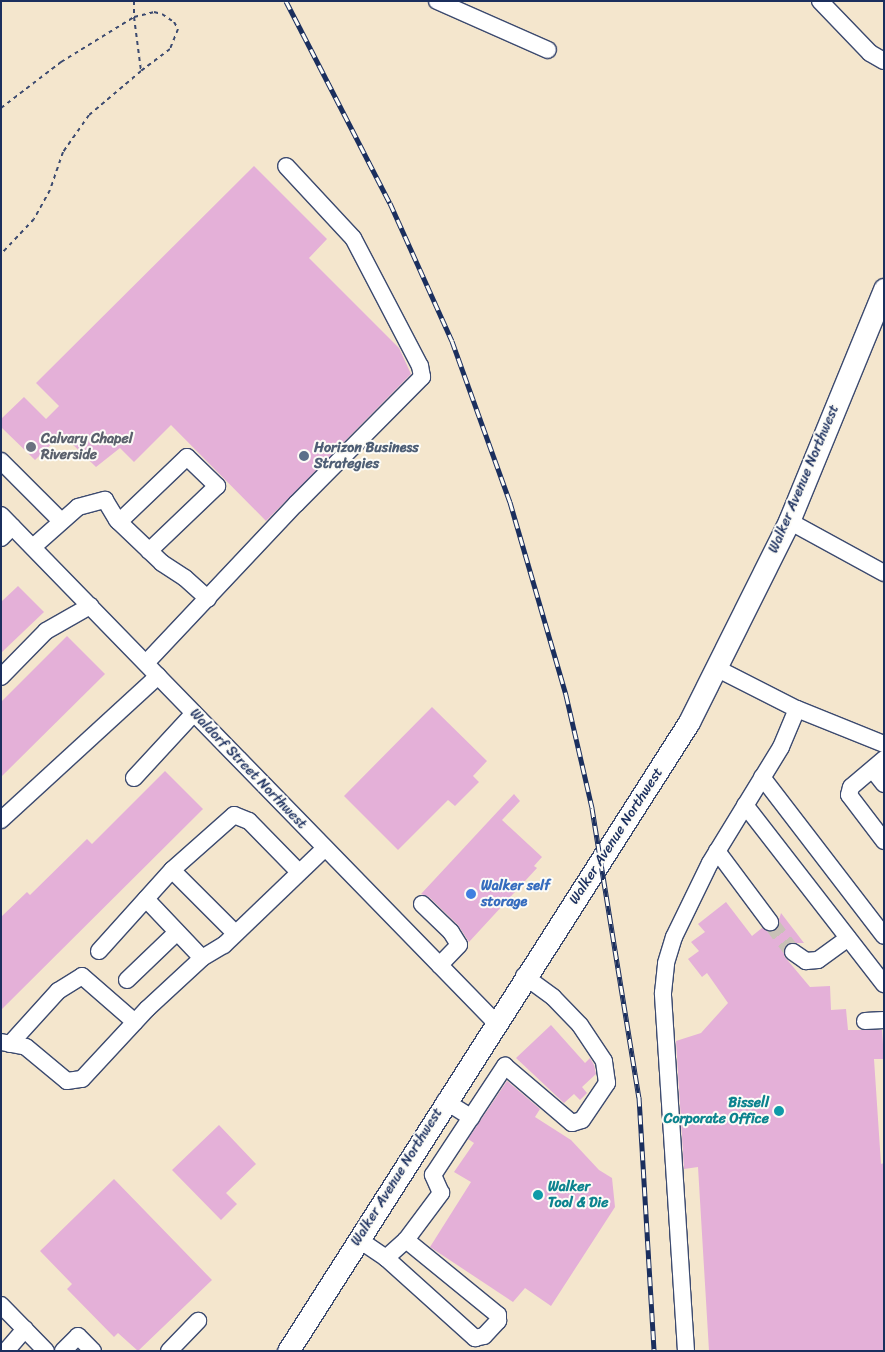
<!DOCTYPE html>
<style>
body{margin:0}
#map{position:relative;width:885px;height:1352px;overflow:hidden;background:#f4e6cd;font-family:Sriracha,sans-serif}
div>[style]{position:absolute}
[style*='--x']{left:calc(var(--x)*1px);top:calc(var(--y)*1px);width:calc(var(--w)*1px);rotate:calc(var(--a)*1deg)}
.building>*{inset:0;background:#e4b0d8}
.minor-tunnel>*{height:16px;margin-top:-8px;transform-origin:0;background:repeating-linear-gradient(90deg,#c9c1b7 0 16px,transparent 0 24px)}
.path>*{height:2px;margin-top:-1px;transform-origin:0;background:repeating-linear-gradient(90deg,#3c4a6f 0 4px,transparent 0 8px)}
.roads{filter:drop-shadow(1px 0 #3c4a6f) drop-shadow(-1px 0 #3c4a6f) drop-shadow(0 1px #3c4a6f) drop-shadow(0 -1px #3c4a6f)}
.minor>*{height:16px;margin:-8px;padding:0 8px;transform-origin:8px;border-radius:8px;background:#fff}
.major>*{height:21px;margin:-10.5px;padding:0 10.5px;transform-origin:10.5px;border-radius:10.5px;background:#fff}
.rail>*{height:5px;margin-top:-2.5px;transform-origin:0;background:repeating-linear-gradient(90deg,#fdfcf7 0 9px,#1b2f5e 0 18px);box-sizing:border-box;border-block:1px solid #1b2f5e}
.dots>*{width:14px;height:14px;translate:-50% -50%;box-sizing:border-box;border:2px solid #fdfcf7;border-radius:50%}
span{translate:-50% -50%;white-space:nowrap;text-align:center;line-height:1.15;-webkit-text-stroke:4px #fdfcf7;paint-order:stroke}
.worship-label{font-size:14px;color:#5b616d;font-weight:700}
.left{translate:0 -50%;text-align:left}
.service-label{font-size:14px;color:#4e5e75;font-weight:700}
.street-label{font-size:14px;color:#1b2f5e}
.shop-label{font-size:14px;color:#366cbe;font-weight:700}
.culture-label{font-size:14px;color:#0d838f;font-weight:700}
.right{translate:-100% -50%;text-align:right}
.frame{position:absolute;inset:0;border:2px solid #1b2f5e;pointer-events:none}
</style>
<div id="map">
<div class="building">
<div style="clip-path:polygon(254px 166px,327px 239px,309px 258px,399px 348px,411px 374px,266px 521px,171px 425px,134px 462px,120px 448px,96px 467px,62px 434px,35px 460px,1px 427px,1px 419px,24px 397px,46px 419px,59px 406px,36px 383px)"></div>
<div style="clip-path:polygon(18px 586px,44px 612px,1px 653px,1px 602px)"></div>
<div style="clip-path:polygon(67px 636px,105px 674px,1px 777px,1px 702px)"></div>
<div style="clip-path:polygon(432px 707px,487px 761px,473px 776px,479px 782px,455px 806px,448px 800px,398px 850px,344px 796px)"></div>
<div style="clip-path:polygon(165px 771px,203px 809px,1px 1010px,1px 917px,27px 892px,30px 895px,87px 839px,92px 844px)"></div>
<div style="clip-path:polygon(514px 794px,520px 801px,502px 820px,542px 857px,534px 866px,537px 868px,469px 942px,458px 925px,429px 897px,421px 894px)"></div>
<div style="clip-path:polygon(726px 902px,752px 936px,762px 928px,771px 932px,776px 930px,781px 913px,804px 943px,788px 943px,784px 956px,810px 987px,830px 986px,831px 1010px,846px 1009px,848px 1030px,882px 1030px,884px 1059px,874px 1059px,881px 1164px,884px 1163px,884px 1351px,709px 1351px,698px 1167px,684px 1169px,676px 1041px,701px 1033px,728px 1003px,707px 973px,702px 977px,688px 959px,699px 951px,691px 942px,705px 932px,698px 924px)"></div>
<div style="clip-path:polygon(551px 1025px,585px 1063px,590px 1058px,594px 1065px,596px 1074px,582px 1087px,587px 1093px,580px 1100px,574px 1094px,564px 1103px,516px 1058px)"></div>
<div style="clip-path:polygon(507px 1081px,540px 1109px,535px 1117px,571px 1140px,599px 1170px,612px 1178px,615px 1207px,551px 1306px,525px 1288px,513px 1302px,430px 1247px,471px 1182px,454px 1172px,474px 1143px,468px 1139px)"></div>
<div style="clip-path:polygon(219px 1125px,256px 1164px,226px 1193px,237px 1204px,221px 1220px,172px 1170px)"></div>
<div style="clip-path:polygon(114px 1179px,212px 1280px,138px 1351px,118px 1333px,114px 1337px,67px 1289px,72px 1284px,40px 1251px)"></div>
</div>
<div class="minor-tunnel">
<div style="--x:770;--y:922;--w:38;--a:53"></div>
</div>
<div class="path">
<div style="--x:134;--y:1;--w:16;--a:90"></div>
<div style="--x:134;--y:17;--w:21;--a:-14"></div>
<div style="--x:154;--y:12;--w:8;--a:14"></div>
<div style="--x:162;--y:14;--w:14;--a:34"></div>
<div style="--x:174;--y:22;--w:8;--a:60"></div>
<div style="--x:178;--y:29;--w:22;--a:112"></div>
<div style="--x:170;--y:49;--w:36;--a:143"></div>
<div style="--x:1;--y:108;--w:76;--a:-37.5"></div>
<div style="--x:61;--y:62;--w:86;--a:-31.7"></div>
<div style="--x:134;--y:17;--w:54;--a:82.6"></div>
<div style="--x:141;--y:71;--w:68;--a:139.8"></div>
<div style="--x:89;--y:115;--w:45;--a:125.1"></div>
<div style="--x:63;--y:152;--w:40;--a:108.9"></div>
<div style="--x:50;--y:190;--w:33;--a:119"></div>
<div style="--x:34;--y:219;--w:48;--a:133.3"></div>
</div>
<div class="roads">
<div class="minor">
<div style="--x:437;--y:1;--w:121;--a:23.8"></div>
<div style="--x:820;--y:1;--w:72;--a:46.1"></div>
<div style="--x:870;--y:53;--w:16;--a:30"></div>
<div style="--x:1;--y:461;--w:85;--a:45"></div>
<div style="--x:1;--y:515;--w:708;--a:45.74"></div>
<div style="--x:789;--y:521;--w:108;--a:28.7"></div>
<div style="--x:119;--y:522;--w:94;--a:-43.7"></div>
<div style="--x:187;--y:457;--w:42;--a:44"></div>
<div style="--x:217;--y:486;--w:94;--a:136.3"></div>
<div style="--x:1;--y:538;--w:16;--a:-45"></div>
<div style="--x:33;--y:547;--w:60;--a:-41.6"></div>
<div style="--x:78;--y:507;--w:28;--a:-15"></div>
<div style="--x:105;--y:500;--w:23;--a:59"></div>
<div style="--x:117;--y:520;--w:62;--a:43.7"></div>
<div style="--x:162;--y:563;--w:27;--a:33"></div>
<div style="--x:185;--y:578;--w:31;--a:42"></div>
<div style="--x:146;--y:663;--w:219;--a:-46.7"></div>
<div style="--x:296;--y:504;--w:179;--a:-45.2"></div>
<div style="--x:422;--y:377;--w:11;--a:-100"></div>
<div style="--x:420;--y:366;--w:144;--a:-117.6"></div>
<div style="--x:353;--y:238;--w:98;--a:-132.9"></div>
<div style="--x:718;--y:669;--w:89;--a:26.9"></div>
<div style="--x:797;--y:709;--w:94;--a:21.9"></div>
<div style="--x:1;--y:677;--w:64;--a:-45.6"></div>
<div style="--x:46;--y:631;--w:51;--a:-29.6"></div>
<div style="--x:884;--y:759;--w:43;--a:139.7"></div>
<div style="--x:851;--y:787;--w:8;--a:104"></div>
<div style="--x:849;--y:795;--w:58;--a:52.7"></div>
<div style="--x:873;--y:770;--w:18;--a:52"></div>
<div style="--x:762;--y:777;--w:200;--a:52.5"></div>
<div style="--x:134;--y:778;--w:88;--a:-47.3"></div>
<div style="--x:745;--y:805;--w:227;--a:52.2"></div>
<div style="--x:1;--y:820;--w:213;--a:-42.5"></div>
<div style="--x:717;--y:851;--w:89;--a:53.3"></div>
<div style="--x:146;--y:899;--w:81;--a:46.5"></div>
<div style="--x:422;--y:904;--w:40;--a:44"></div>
<div style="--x:451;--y:932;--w:15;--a:58"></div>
<div style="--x:459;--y:945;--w:28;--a:134"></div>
<div style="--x:235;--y:933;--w:89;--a:-135"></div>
<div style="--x:172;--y:870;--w:83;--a:-41.6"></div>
<div style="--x:234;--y:815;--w:16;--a:22"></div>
<div style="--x:249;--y:821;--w:71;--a:45.6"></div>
<div style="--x:99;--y:951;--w:109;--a:-48"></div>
<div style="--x:793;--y:952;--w:16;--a:35"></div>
<div style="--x:806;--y:961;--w:12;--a:-5"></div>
<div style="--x:818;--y:960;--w:37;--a:-36"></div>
<div style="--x:127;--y:980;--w:69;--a:-43.8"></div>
<div style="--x:865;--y:1021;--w:19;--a:-3"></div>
<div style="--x:1;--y:1042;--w:25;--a:11"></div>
<div style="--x:26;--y:1047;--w:53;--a:39.7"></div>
<div style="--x:67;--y:1081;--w:15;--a:-8"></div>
<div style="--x:82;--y:1079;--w:96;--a:-47.1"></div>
<div style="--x:147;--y:1009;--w:75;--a:-42.8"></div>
<div style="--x:202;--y:958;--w:26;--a:-31"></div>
<div style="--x:224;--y:945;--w:140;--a:-43.8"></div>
<div style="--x:10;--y:1044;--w:72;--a:-47.8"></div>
<div style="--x:58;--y:991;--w:28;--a:-32"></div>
<div style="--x:82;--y:976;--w:70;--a:41"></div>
<div style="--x:445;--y:1101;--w:31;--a:32"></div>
<div style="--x:358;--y:1239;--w:34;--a:34"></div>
<div style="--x:386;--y:1258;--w:120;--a:42"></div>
<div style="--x:475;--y:1338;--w:9;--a:-13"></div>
<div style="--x:484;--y:1336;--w:21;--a:-47"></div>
<div style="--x:498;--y:1321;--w:6;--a:-90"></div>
<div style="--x:498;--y:1315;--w:119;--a:-140.8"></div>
<div style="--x:406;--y:1240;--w:27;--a:138"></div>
<div style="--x:406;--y:1240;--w:59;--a:-53.3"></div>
<div style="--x:441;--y:1193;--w:20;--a:-114"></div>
<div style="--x:433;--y:1175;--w:131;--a:-56.6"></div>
<div style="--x:505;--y:1066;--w:88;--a:40.4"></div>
<div style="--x:572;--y:1123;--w:10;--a:-17"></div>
<div style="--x:582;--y:1120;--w:45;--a:-56"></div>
<div style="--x:607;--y:1083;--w:22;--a:-98"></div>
<div style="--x:604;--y:1061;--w:43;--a:-123.7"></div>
<div style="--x:580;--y:1025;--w:39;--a:-134"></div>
<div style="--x:553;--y:997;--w:36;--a:-144"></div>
<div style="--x:1;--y:1305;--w:64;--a:45.6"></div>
<div style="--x:6;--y:1351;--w:29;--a:-49"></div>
<div style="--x:63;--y:1351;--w:21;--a:-45"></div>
<div style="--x:78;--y:1336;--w:21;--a:45"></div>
<div style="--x:169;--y:1351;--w:42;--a:-46"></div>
<div style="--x:686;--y:1351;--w:359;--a:-93.7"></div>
<div style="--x:663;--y:993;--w:30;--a:-84"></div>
<div style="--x:666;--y:963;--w:27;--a:-73"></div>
<div style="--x:674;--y:937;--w:82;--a:-64.1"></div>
<div style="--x:710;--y:863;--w:136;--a:-58.5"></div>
<div style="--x:781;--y:747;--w:41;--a:-67.2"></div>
</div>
<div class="major">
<div style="--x:288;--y:1351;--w:746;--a:-57.48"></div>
<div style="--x:689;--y:722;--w:225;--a:-63.5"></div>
<div style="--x:789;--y:521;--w:251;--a:-67.7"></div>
</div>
</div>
<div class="rail">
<div style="--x:286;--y:1;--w:227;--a:62.8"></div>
<div style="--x:390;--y:203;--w:151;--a:65.8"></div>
<div style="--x:452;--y:341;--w:171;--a:70.2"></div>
<div style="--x:510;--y:502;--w:201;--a:73.8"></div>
<div style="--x:566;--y:695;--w:116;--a:77"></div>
<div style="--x:592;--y:808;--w:293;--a:80.8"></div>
<div style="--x:639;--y:1097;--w:254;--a:86.6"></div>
</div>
<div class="dots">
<div style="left:31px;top:447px;background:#6b7280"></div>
<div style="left:304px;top:456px;background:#5c6f8a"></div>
<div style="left:471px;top:894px;background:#3f7fe0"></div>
<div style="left:779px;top:1111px;background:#0f9aa8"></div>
<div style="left:538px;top:1195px;background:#0f9aa8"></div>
</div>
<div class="worship-label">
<span class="left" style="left:41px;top:447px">Calvary Chapel<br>Riverside</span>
</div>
<div class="service-label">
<span class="left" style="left:314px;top:456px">Horizon Business<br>Strategies</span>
</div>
<div class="street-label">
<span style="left:804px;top:479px;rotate:-67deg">Walker Avenue Northwest</span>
<span style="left:248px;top:769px;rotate:46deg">Waldorf Street Northwest</span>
<span style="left:616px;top:836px;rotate:-57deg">Walker Avenue Northwest</span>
<span style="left:397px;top:1177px;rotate:-58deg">Walker Avenue Northwest</span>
</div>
<div class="shop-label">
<span class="left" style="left:481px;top:894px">Walker self<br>storage</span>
</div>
<div class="culture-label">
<span class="right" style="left:769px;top:1111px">Bissell<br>Corporate Office</span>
<span class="left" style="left:548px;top:1195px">Walker<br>Tool &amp; Die</span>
</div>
<div class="frame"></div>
</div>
